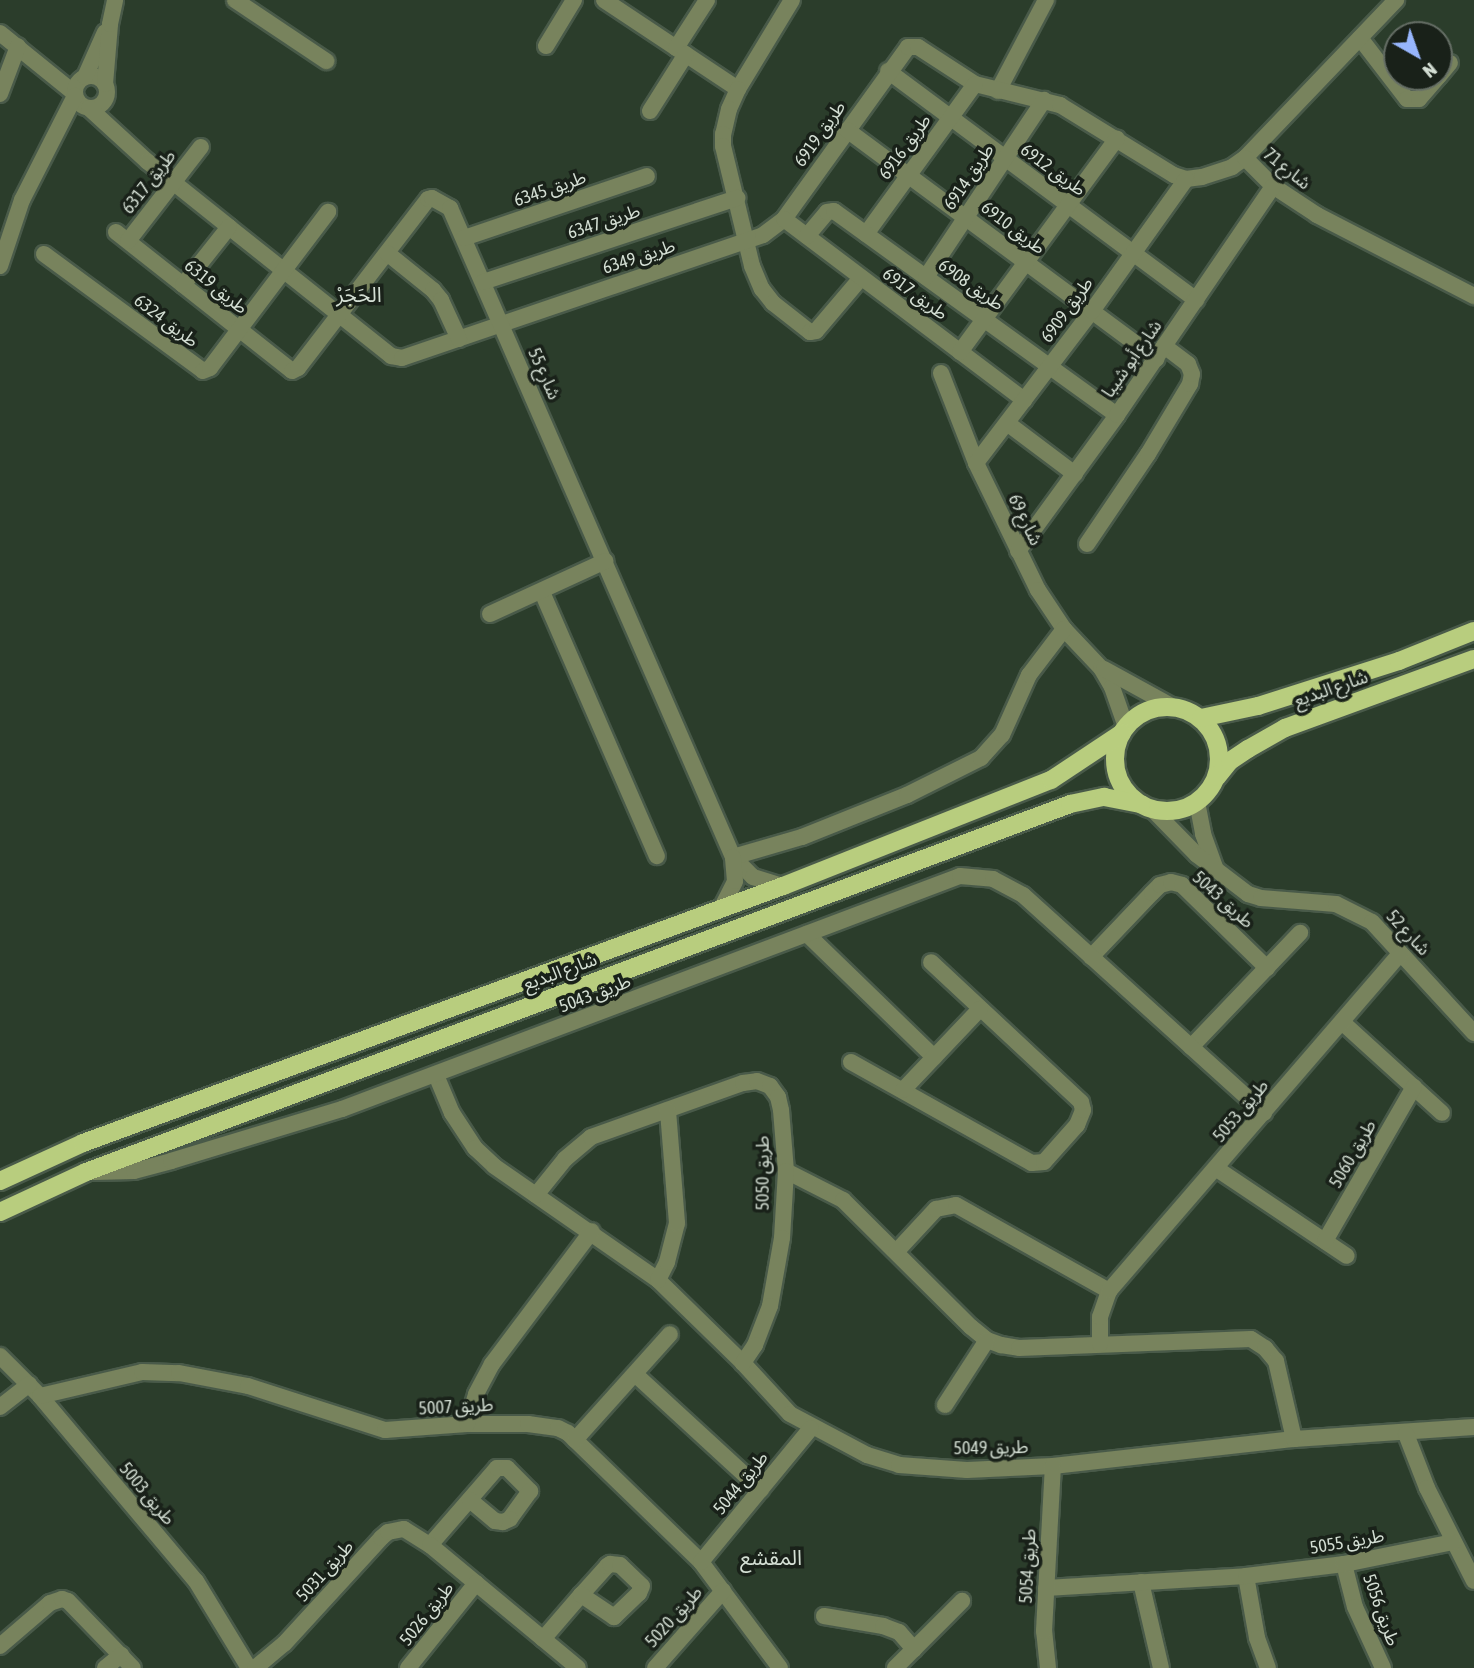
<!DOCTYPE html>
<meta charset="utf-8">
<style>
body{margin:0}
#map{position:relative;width:1474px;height:1668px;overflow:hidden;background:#2b3d2b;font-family:"Asap Condensed","Noto Sans Arabic",sans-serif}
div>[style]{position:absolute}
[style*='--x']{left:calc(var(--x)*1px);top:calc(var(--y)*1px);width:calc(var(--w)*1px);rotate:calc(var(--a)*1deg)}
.roads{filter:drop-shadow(2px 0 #495a49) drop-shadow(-2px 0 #495a49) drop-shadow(0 2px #495a49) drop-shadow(0 -2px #495a49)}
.minor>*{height:16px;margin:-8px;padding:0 8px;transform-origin:8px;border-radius:8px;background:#78835d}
.minor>.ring{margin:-8px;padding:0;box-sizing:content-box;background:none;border:16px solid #78835d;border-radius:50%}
.major>*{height:18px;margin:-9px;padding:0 9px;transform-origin:9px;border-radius:9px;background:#b8cd7e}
.major>.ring{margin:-9px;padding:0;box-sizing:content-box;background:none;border:18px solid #b8cd7e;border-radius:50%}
span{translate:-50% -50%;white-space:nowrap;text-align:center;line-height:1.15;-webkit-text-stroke:7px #192119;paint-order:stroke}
.street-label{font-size:18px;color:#d4dfd4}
.quarter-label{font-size:21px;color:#d4dfd4}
.north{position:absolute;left:1383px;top:21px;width:70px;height:70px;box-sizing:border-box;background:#192119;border:2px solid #646d64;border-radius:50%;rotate:140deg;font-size:19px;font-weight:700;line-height:28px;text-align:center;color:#d4dfd4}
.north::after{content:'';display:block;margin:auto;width:24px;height:32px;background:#97b6fd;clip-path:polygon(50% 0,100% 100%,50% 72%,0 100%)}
</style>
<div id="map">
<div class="roads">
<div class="minor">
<div style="--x:235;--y:0;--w:110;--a:33.8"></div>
<div style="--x:604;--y:0;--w:161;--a:33.6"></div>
<div style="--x:792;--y:0;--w:104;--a:121.2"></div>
<div style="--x:738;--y:89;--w:22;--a:114"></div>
<div style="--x:729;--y:109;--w:26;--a:103"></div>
<div style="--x:723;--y:134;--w:12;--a:90"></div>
<div style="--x:723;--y:146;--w:123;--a:76.4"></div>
<div style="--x:752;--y:266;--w:25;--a:67"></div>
<div style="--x:762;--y:289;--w:18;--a:52"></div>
<div style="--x:773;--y:303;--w:47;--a:38.1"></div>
<div style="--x:810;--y:332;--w:6;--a:-9"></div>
<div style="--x:816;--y:331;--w:70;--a:-49.7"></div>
<div style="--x:0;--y:33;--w:95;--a:39"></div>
<div style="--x:1360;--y:38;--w:77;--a:52.4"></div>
<div style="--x:1407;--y:99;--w:12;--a:0"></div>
<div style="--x:1419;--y:99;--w:29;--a:-49"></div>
<div style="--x:546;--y:46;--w:54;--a:-58.7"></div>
<div style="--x:676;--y:48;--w:57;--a:-57.1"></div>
<div style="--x:888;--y:71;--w:384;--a:36.6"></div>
<div class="ring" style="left:75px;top:76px;width:16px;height:16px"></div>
<div style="--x:1439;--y:76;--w:17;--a:-50"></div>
<div style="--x:85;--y:77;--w:49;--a:-66"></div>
<div style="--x:105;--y:84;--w:60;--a:-85.2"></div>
<div style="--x:110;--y:24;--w:25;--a:-78"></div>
<div style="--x:998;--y:91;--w:103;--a:-62.2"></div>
<div style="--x:0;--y:94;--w:51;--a:-69.4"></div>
<div style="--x:89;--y:108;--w:80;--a:42.5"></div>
<div style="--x:148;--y:162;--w:104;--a:38.7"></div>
<div style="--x:229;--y:227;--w:207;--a:38.5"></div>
<div style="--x:391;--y:356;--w:11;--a:10"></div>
<div style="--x:402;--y:358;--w:381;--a:-18.8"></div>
<div style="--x:763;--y:235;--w:26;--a:-37"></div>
<div style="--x:784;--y:219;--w:212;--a:-54.2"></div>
<div style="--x:908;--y:47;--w:10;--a:0"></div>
<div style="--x:918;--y:47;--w:68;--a:33"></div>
<div style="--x:975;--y:84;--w:88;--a:13.9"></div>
<div style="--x:1060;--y:105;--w:134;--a:31.6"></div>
<div style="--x:1174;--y:175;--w:13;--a:18"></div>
<div style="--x:1186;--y:179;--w:16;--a:-7"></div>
<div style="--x:1202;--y:177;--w:32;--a:-18"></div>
<div style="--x:1232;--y:167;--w:16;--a:-35"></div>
<div style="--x:1245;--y:158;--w:219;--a:-46.3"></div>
<div style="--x:650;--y:111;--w:67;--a:-57.7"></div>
<div style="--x:847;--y:130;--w:385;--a:36.5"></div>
<div style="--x:1245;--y:158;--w:40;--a:45"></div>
<div style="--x:1273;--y:186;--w:53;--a:33.4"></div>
<div style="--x:1317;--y:215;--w:177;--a:27.3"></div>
<div style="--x:784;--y:219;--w:301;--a:37"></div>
<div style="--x:116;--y:232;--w:224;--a:38.3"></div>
<div style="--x:292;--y:371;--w:7;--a:-27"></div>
<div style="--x:298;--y:368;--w:213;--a:-52.4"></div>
<div style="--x:428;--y:199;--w:4;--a:-14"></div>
<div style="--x:432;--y:198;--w:21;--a:29"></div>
<div style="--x:450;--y:208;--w:708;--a:66.44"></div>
<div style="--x:733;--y:857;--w:28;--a:45"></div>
<div style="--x:753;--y:877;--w:31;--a:17"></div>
<div style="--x:866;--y:234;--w:185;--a:-54"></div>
<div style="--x:807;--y:236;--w:31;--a:-50"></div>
<div style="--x:827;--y:212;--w:7;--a:-8"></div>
<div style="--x:834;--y:211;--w:349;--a:35.8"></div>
<div style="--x:464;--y:238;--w:193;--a:-18.7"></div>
<div style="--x:128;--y:241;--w:119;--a:-52.2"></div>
<div style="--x:387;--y:253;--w:59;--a:38.8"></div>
<div style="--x:433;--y:290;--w:13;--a:51"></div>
<div style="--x:441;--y:300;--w:43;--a:65.2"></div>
<div style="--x:44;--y:254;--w:197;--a:36.3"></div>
<div style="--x:203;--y:371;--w:8;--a:-23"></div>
<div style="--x:210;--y:368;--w:196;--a:-52.9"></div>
<div style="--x:0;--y:266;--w:70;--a:-71.6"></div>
<div style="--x:22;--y:200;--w:117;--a:-63"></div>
<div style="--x:926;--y:277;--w:213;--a:-56.3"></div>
<div style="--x:483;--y:282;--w:268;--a:-18.3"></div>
<div style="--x:183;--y:285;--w:74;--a:-51.6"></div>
<div style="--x:960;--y:352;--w:265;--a:-53.7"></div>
<div style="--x:941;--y:373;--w:97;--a:68.7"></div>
<div style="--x:976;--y:463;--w:141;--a:64"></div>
<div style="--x:1038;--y:590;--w:47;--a:56.3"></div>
<div style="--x:1064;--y:629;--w:54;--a:46.5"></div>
<div style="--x:1101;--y:668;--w:22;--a:60"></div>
<div style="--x:1112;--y:687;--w:42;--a:70.7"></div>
<div style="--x:1007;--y:423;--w:85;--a:36.9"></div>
<div style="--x:976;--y:463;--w:191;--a:-52.7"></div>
<div style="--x:1092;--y:311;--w:162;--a:-54.5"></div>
<div style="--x:1087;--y:544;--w:109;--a:-55.9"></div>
<div style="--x:1148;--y:454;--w:82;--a:-59"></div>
<div style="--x:1190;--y:384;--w:10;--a:-79"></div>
<div style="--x:1192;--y:374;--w:11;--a:-112"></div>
<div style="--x:1188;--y:364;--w:30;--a:-143"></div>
<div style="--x:1018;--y:551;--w:168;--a:-53.9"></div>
<div style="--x:1117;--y:415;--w:277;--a:-55.7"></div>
<div style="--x:542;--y:592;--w:288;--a:66.5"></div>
<div style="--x:490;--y:614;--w:127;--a:-24.7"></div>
<div style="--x:1104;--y:669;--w:79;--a:28.8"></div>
<div style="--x:1197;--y:802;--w:33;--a:79"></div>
<div style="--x:1203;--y:834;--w:35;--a:70"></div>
<div style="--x:1151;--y:808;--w:66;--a:45.6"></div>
<div style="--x:1197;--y:855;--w:64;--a:37.4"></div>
<div style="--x:1248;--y:894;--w:14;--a:17"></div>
<div style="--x:1261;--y:898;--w:75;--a:4.6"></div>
<div style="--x:1336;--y:904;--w:40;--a:26.6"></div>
<div style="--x:1372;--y:922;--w:151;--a:47.4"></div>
<div style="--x:733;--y:857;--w:72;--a:-16.2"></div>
<div style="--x:802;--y:837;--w:113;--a:-21.8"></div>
<div style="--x:907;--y:795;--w:83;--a:-26.6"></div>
<div style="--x:981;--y:758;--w:31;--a:-48"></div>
<div style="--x:1002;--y:735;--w:66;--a:-65.8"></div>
<div style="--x:1029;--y:675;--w:58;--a:-52.7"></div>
<div style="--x:721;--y:909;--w:31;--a:-63"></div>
<div style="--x:735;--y:881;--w:24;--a:-95"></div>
<div style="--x:807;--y:934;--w:177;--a:44.1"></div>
<div style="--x:1091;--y:957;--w:88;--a:-46.4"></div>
<div style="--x:1152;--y:893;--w:11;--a:-45"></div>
<div style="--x:1160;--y:885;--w:11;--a:-15"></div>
<div style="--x:1171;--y:882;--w:11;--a:15"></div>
<div style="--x:1182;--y:885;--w:119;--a:44.3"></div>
<div style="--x:1342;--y:1022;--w:135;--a:42.3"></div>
<div style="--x:1191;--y:1047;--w:158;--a:-46.3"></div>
<div style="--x:851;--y:1062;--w:207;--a:29.2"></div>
<div style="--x:1032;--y:1163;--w:12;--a:-5"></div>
<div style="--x:1044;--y:1162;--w:50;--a:-48.3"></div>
<div style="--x:1077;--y:1125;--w:16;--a:-68"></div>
<div style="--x:1083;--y:1110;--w:8;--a:-104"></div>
<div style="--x:1081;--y:1102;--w:205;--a:-137"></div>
<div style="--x:436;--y:1075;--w:41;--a:67.2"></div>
<div style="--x:452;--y:1113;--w:42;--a:56.7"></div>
<div style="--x:475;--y:1148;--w:26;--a:43"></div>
<div style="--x:494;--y:1166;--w:200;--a:34.8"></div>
<div style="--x:658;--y:1280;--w:119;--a:44.3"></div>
<div style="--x:743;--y:1363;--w:69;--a:47.3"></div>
<div style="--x:790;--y:1414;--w:87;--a:28"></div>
<div style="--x:867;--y:1455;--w:34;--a:17"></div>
<div style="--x:899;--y:1465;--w:68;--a:4.2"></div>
<div style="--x:967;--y:1470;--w:86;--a:-2.7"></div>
<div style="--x:1053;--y:1466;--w:243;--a:-6.4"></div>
<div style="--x:1294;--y:1439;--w:180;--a:-3.8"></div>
<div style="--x:903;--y:1090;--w:112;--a:-46.5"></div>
<div style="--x:1217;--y:1169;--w:156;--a:33.8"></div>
<div style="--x:786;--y:1171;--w:64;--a:27"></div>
<div style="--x:843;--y:1200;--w:180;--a:44.8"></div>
<div style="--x:971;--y:1327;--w:21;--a:39"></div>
<div style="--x:987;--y:1340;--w:15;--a:20"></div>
<div style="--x:1001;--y:1345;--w:18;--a:9"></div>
<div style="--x:1019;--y:1348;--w:232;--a:-2.2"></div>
<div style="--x:1251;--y:1339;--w:17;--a:33"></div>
<div style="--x:1265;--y:1348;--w:17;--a:50"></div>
<div style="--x:1276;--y:1361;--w:80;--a:77"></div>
<div style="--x:94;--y:1172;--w:40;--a:-1.4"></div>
<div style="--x:134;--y:1171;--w:38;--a:-15"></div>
<div style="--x:171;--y:1161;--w:179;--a:-16.9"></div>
<div style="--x:342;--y:1109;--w:660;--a:-20.66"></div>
<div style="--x:960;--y:876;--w:33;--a:5"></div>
<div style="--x:993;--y:879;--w:34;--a:28"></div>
<div style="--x:1023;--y:895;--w:325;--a:42.1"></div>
<div style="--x:536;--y:1195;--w:46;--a:-51.1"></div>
<div style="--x:565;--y:1159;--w:34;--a:-40"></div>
<div style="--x:591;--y:1137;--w:161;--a:-19.6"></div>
<div style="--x:743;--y:1083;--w:14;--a:-8"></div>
<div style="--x:757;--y:1081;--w:14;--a:21"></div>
<div style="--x:770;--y:1086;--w:14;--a:54"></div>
<div style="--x:778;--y:1097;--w:13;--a:77"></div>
<div style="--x:781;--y:1110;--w:61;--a:85.3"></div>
<div style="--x:786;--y:1171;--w:67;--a:93.4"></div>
<div style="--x:782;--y:1238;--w:69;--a:100"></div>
<div style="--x:770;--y:1306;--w:42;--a:111"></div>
<div style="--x:755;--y:1345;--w:22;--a:124"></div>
<div style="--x:1325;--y:1241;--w:178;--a:-60"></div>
<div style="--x:896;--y:1252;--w:59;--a:-47.1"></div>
<div style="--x:936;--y:1209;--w:20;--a:-11"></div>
<div style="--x:956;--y:1205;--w:176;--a:29.3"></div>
<div style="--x:658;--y:1280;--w:20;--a:-63"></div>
<div style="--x:667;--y:1262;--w:40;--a:-75.6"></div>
<div style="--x:677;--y:1223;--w:113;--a:-94.6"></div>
<div style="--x:1100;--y:1344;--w:27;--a:-90"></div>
<div style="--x:1100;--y:1317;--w:28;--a:-71"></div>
<div style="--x:1109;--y:1291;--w:445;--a:-49.2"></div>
<div style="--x:0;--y:1356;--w:57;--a:45"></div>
<div style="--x:40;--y:1396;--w:242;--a:49.9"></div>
<div style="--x:196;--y:1581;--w:102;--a:58.7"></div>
<div style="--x:635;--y:1374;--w:171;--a:42.6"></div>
<div style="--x:40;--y:1396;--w:105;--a:-13.2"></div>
<div style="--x:142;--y:1372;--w:37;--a:2"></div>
<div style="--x:179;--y:1373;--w:70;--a:10.7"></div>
<div style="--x:248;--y:1386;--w:144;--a:17.8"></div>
<div style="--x:385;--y:1430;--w:82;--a:-4.2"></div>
<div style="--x:467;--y:1424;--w:61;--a:0"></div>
<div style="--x:528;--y:1424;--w:30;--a:8"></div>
<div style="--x:558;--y:1428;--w:11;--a:27"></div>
<div style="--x:568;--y:1433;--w:185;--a:44.1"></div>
<div style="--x:701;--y:1562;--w:132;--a:53.3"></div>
<div style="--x:945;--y:1405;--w:77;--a:-57.1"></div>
<div style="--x:0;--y:1407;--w:37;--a:-38"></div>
<div style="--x:467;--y:1424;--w:31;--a:-73"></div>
<div style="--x:476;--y:1394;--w:34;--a:-62"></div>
<div style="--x:492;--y:1364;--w:166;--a:-53.1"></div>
<div style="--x:1406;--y:1434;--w:58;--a:68.7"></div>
<div style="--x:1427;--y:1488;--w:104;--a:63.2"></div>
<div style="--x:575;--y:1440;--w:142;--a:-48.1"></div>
<div style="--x:430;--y:1545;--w:102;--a:-49"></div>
<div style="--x:497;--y:1468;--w:10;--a:0"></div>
<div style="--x:507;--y:1468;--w:33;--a:45"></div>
<div style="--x:530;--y:1491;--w:34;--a:126"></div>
<div style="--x:510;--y:1519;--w:8;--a:157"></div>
<div style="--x:503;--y:1522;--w:8;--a:-173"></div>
<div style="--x:495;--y:1521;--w:33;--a:-140"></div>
<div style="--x:701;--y:1562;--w:173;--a:-50.6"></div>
<div style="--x:1344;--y:1564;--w:44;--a:75.7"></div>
<div style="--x:1355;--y:1607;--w:67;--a:65.3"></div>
<div style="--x:1246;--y:1576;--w:63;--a:79.9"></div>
<div style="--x:1257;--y:1638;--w:32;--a:70"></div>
<div style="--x:1141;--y:1582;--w:88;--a:76.9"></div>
<div style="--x:1046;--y:1588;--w:200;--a:-3.4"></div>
<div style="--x:1246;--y:1576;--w:99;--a:-7"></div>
<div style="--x:1344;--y:1564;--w:111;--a:-11.4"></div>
<div style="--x:824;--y:1616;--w:60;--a:9.6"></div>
<div style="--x:883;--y:1626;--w:17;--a:21"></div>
<div style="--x:899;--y:1632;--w:23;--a:49"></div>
<div style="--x:543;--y:1639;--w:58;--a:-49.2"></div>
<div style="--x:581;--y:1595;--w:39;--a:-48"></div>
<div style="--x:607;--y:1566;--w:4;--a:-34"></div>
<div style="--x:610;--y:1564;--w:10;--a:6"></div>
<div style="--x:620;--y:1565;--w:30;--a:44"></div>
<div style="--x:642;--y:1586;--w:8;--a:113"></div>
<div style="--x:639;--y:1593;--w:35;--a:136"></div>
<div style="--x:614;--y:1617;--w:40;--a:-146"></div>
<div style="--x:0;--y:1646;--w:66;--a:-40.7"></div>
<div style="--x:50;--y:1603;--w:13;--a:-18"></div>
<div style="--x:62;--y:1599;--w:6;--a:18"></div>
<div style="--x:68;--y:1601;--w:93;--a:45.9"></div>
<div style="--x:105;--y:1668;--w:21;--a:-39"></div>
<div style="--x:255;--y:1668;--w:38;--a:-40"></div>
<div style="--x:284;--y:1644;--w:144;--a:-47.5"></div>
<div style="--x:381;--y:1538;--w:9;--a:-41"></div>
<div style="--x:388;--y:1532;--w:16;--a:-11"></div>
<div style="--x:404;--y:1529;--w:31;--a:32"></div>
<div style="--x:430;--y:1545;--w:192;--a:39.7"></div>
<div style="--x:408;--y:1668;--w:109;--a:-51.3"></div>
<div style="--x:655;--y:1668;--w:103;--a:-48.6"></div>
<div style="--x:895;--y:1668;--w:95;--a:-45"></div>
<div style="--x:1048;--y:1668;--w:37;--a:-96"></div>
<div style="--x:1044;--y:1631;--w:165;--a:-86.9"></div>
</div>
<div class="major">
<div class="ring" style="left:1115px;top:707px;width:86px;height:86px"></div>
<div style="--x:1201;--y:718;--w:58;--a:-11.9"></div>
<div style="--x:1258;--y:706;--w:148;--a:-17.7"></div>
<div style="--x:1399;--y:661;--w:81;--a:-21.8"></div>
<div style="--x:1217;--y:777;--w:21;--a:-51"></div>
<div style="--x:1230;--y:761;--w:22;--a:-34"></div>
<div style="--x:1248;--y:749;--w:43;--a:-29.6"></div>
<div style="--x:1285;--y:728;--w:201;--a:-20.1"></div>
<div style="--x:0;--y:1181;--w:91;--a:-24.6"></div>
<div style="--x:83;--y:1143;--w:746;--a:-20.16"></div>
<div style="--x:783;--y:886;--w:288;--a:-21.6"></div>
<div style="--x:1051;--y:780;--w:85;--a:-33.5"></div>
<div style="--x:0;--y:1212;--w:95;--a:-24.9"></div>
<div style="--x:86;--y:1172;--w:1051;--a:-20.5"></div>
<div style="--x:1070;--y:804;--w:35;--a:-12"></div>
<div style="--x:1104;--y:797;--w:38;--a:11"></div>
</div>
</div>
<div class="street-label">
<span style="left:820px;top:134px;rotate:-55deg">طريق 6919</span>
<span style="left:905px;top:147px;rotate:-54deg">طريق 6916</span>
<span style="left:1287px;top:169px;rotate:39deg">شارع 71</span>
<span style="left:1053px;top:170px;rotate:36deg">طريق 6912</span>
<span style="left:969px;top:177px;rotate:-56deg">طريق 6914</span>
<span style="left:149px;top:182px;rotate:-52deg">طريق 6317</span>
<span style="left:550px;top:189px;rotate:-19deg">طريق 6345</span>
<span style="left:604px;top:222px;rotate:-18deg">طريق 6347</span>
<span style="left:1013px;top:228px;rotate:37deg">طريق 6910</span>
<span style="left:639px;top:257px;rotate:-18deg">طريق 6349</span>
<span style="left:971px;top:285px;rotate:35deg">طريق 6908</span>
<span style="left:216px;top:287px;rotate:39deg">طريق 6319</span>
<span style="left:915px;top:294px;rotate:36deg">طريق 6917</span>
<span style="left:1067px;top:310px;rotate:-54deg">طريق 6909</span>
<span style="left:166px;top:321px;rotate:37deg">طريق 6324</span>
<span style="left:1132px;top:359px;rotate:-55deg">شارع أبو شيبا</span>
<span style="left:544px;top:374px;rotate:66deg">شارع 55</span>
<span style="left:1025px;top:520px;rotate:64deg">شارع 69</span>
<span style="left:1331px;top:689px;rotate:-19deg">شارع البديع</span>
<span style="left:1223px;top:900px;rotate:42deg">طريق 5043</span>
<span style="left:1408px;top:933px;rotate:47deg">شارع 52</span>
<span style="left:560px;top:972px;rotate:-20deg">شارع البديع</span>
<span style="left:595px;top:994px;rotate:-21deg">طريق 5043</span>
<span style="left:1241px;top:1111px;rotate:-50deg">طريق 5053</span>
<span style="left:1353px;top:1154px;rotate:-60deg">طريق 5060</span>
<span style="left:763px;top:1173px;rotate:-90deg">طريق 5050</span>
<span style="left:456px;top:1407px;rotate:-3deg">طريق 5007</span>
<span style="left:991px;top:1448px;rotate:-1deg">طريق 5049</span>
<span style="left:741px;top:1483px;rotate:-51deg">طريق 5044</span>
<span style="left:147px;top:1494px;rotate:50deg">طريق 5003</span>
<span style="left:1347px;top:1542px;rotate:-10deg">طريق 5055</span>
<span style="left:1028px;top:1566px;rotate:-87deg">طريق 5054</span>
<span style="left:325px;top:1571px;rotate:-48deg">طريق 5031</span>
<span style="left:1381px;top:1610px;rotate:70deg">طريق 5056</span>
<span style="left:427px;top:1614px;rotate:-52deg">طريق 5026</span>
<span style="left:674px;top:1617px;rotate:-48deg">طريق 5020</span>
</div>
<div class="quarter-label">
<span style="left:359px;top:294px">الحَجَرْ</span>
<span style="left:771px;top:1557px">المقشع</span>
</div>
<div class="north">N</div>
</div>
